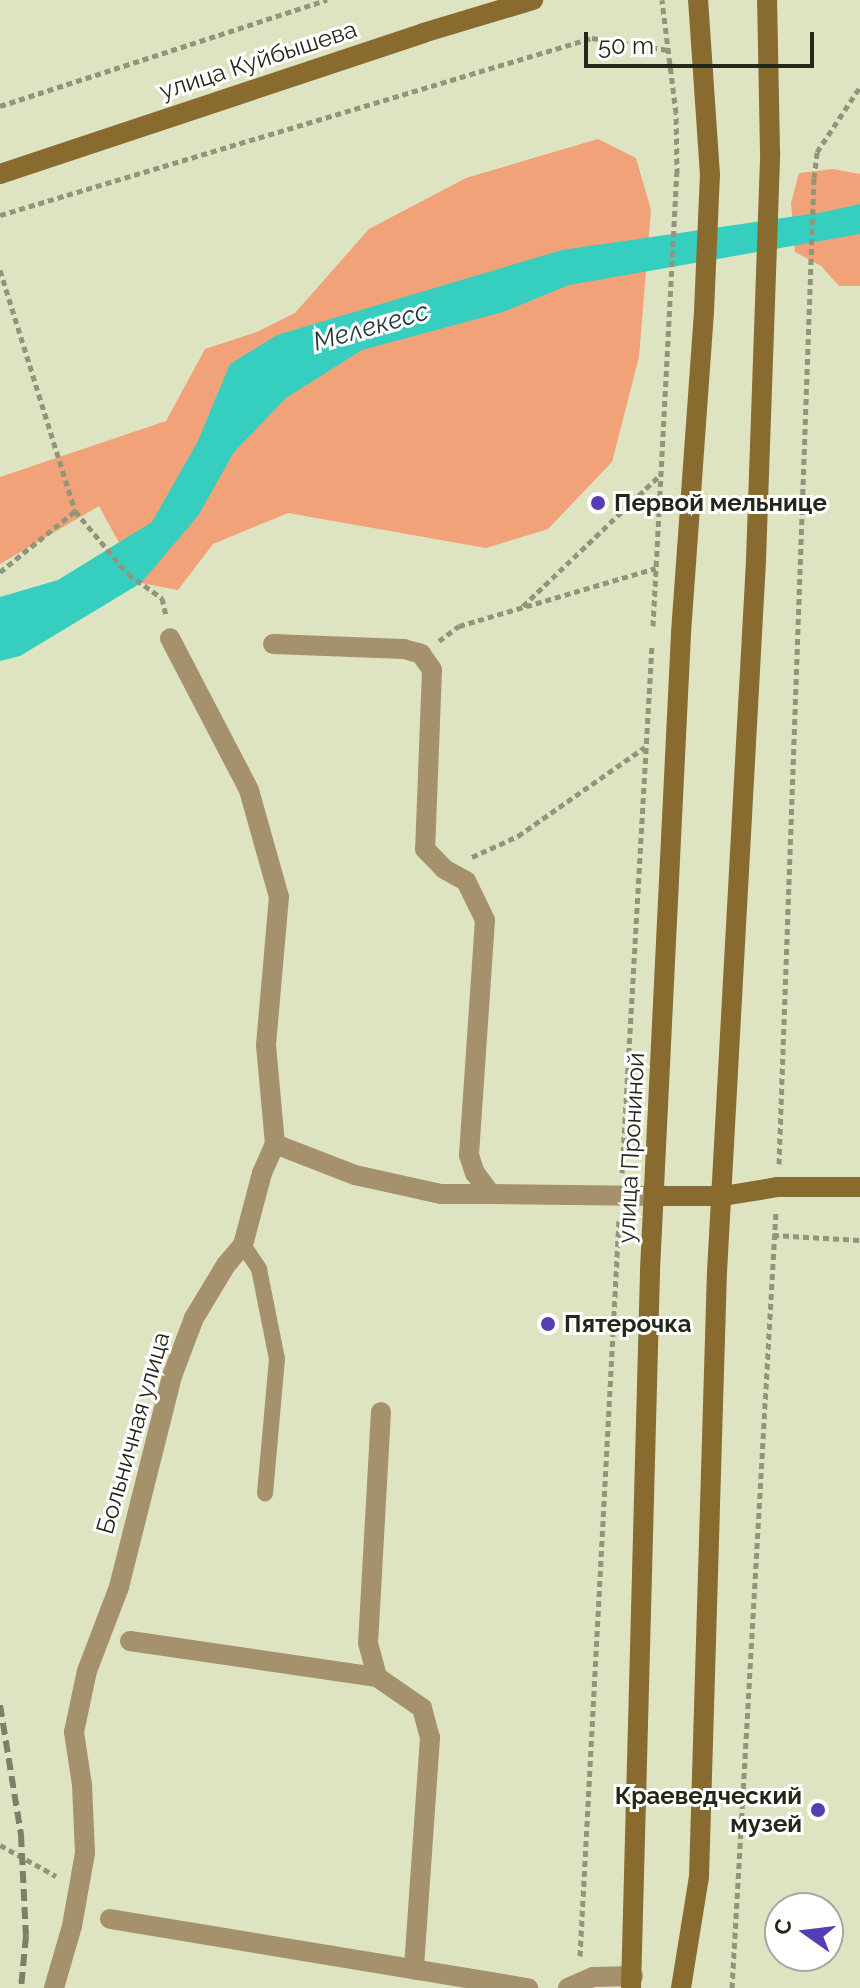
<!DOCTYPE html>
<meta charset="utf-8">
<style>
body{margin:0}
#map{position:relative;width:860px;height:1988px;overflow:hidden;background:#dee4c2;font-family:Raleway,sans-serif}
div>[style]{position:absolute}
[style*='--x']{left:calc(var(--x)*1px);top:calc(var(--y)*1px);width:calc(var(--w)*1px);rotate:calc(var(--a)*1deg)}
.green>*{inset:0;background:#f1a279}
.water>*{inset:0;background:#36cfbf}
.path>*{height:5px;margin-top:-2.5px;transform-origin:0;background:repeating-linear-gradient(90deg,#90957c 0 6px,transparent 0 10px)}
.lane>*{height:16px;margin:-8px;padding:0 8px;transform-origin:8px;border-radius:8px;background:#a6916d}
.street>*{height:20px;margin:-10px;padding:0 10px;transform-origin:10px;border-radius:10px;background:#a6916d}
.secondary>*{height:20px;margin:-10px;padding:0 10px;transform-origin:10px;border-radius:10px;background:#896b30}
.rail>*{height:6px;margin-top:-3px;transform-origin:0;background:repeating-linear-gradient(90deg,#7c8069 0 12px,transparent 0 18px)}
.dots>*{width:22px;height:22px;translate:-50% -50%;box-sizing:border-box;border:4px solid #fff;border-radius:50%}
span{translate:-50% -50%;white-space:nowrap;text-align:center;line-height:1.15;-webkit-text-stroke:6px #fff;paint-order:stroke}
.street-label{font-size:24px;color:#242619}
.poi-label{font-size:24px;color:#242619;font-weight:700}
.left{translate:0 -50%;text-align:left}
.right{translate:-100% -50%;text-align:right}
.water-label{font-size:26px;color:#213935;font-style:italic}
.north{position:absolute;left:764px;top:1892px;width:80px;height:80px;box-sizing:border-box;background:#fff;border:2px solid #a7a8a3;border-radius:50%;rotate:284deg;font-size:22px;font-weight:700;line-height:32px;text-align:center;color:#242619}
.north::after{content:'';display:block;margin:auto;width:28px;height:36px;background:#563db5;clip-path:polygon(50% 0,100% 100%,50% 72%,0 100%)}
.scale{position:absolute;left:584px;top:32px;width:230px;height:36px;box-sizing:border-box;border:4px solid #242619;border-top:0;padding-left:10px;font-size:24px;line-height:28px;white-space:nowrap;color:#242619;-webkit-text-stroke:6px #fff;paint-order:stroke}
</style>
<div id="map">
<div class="green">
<div style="clip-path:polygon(598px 139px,636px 158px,651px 210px,639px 357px,612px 462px,548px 529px,486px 548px,288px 513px,213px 544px,178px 590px,141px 583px,99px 506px,0 564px,0 477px,166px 421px,205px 349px,257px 332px,295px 313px,369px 229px,466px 178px)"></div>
<div style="clip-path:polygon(833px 169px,860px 174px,860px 286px,839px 286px,821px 266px,795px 252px,791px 203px,799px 173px)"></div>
</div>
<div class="water">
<div style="clip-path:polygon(860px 204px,860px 234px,569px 285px,503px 312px,362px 350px,286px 398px,234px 452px,198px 516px,141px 583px,20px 656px,0 661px,0 597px,58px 580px,152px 522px,197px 443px,230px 364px,277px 335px,562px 250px,824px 212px)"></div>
</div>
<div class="path">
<div style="--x:0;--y:106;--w:344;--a:-18"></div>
<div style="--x:0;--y:215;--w:618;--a:-16.65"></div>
<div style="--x:592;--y:38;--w:77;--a:9"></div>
<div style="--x:0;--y:270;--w:252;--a:72.7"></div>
<div style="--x:0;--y:572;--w:97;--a:-39.1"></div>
<div style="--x:75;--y:511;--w:82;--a:49.9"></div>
<div style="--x:128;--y:574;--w:42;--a:35.2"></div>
<div style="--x:162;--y:598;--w:18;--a:77"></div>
<div style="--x:523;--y:606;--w:190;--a:-43.7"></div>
<div style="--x:653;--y:626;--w:453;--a:-87"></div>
<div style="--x:677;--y:174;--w:61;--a:-90.9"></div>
<div style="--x:676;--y:113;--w:114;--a:-97.1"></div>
<div style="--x:439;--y:641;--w:25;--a:-37"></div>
<div style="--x:459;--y:626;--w:205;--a:-16.4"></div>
<div style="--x:472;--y:857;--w:51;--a:-24.5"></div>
<div style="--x:518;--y:836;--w:155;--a:-35"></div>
<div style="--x:779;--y:1164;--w:987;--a:-87.97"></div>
<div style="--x:814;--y:178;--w:26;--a:-83"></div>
<div style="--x:817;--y:152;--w:78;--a:-56.5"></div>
<div style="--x:622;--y:1173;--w:530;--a:-86.75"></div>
<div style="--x:773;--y:1235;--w:87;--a:3.3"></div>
<div style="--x:0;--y:1845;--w:64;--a:29"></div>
<div style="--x:580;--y:1956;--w:738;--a:-86.97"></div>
<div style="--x:732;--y:1988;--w:779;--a:-86.76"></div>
</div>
<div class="lane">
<div style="--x:243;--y:1245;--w:29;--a:56"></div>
<div style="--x:259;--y:1269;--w:92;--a:78.7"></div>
<div style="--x:277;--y:1359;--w:135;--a:95.1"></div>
</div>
<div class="street">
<div style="--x:273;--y:644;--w:131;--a:2.2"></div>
<div style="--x:404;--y:649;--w:18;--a:16"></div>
<div style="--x:421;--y:654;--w:19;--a:55"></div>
<div style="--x:432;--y:670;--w:179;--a:92.2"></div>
<div style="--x:425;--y:849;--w:28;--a:46"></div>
<div style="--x:444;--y:869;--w:25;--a:29"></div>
<div style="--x:466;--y:881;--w:43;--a:64"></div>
<div style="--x:485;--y:920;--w:236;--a:93.9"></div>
<div style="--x:469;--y:1155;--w:19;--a:72"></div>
<div style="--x:475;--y:1173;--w:26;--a:53"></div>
<div style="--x:491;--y:1194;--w:164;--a:0.7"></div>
<div style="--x:275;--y:1144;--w:86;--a:21.2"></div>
<div style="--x:355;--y:1175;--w:88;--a:12.5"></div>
<div style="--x:441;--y:1194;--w:50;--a:0"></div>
<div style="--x:381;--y:1412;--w:231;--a:93.2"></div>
<div style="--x:368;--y:1643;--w:35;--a:75"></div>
<div style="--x:377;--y:1677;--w:55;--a:34.6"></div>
<div style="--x:422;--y:1708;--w:31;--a:75"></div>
<div style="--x:430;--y:1738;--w:232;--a:94"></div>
<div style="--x:130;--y:1641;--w:250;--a:8.3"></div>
<div style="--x:110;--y:1919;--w:424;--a:9.4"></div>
<div style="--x:54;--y:1988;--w:65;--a:-73.8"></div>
<div style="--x:72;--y:1926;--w:74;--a:-79.9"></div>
<div style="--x:85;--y:1853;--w:68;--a:-92.5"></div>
<div style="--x:82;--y:1785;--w:54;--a:-98.6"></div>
<div style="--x:74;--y:1732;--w:62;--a:-78"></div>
<div style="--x:87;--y:1671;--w:90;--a:-69.1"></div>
<div style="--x:119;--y:1587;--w:218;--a:-75.9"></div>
<div style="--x:172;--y:1376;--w:62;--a:-69.2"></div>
<div style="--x:194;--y:1318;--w:62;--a:-58.9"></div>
<div style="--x:226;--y:1265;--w:26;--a:-50"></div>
<div style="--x:243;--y:1245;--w:74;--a:-75.2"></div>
<div style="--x:262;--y:1173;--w:32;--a:-66"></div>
<div style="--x:275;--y:1144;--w:99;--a:-95.2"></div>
<div style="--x:266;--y:1045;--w:149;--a:-85"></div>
<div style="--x:279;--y:897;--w:111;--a:-105.7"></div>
<div style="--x:249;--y:790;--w:171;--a:-117.5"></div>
<div style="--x:568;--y:1988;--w:27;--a:-24"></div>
<div style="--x:593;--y:1977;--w:40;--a:-1.4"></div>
</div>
<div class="secondary">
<div style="--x:0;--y:174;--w:446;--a:-18.4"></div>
<div style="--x:423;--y:33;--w:115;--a:-16.7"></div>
<div style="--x:655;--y:1196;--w:68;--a:0"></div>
<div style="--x:723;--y:1196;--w:56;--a:-9.3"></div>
<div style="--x:778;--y:1187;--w:82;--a:0"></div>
<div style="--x:631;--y:1988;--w:718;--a:-88.48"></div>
<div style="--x:650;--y:1270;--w:638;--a:-87.21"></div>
<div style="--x:681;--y:633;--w:323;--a:-85.9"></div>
<div style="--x:704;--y:311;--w:136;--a:-87.5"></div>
<div style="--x:710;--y:175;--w:175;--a:-93.9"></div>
<div style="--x:681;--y:1988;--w:112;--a:-80.8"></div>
<div style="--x:699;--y:1877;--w:605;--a:-88.3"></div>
<div style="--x:717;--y:1272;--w:713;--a:-86.86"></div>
<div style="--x:756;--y:560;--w:408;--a:-88"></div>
<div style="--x:770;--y:152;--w:152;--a:-91.1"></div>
</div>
<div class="rail">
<div style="--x:0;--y:1705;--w:132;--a:80.8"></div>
<div style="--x:21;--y:1835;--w:101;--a:87.2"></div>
<div style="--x:26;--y:1936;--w:52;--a:95.5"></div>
</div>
<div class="dots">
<div style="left:598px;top:503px;background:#563db5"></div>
<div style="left:548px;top:1324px;background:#563db5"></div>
<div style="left:818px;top:1810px;background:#563db5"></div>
</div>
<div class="street-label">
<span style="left:258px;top:60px;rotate:-18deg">улица Куйбышева</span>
<span style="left:631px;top:1148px;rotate:-87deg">улица Прониной</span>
<span style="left:133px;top:1433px;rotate:-74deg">Больничная улица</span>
</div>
<div class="poi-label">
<span class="left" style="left:614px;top:503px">Первой мельнице</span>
<span class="left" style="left:564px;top:1324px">Пятерочка</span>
<span class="right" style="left:802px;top:1810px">Краеведческий<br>музей</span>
</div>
<div class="water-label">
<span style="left:371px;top:327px;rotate:-16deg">Мелекесс</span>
</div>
<div class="north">С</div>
<div class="scale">50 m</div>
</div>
